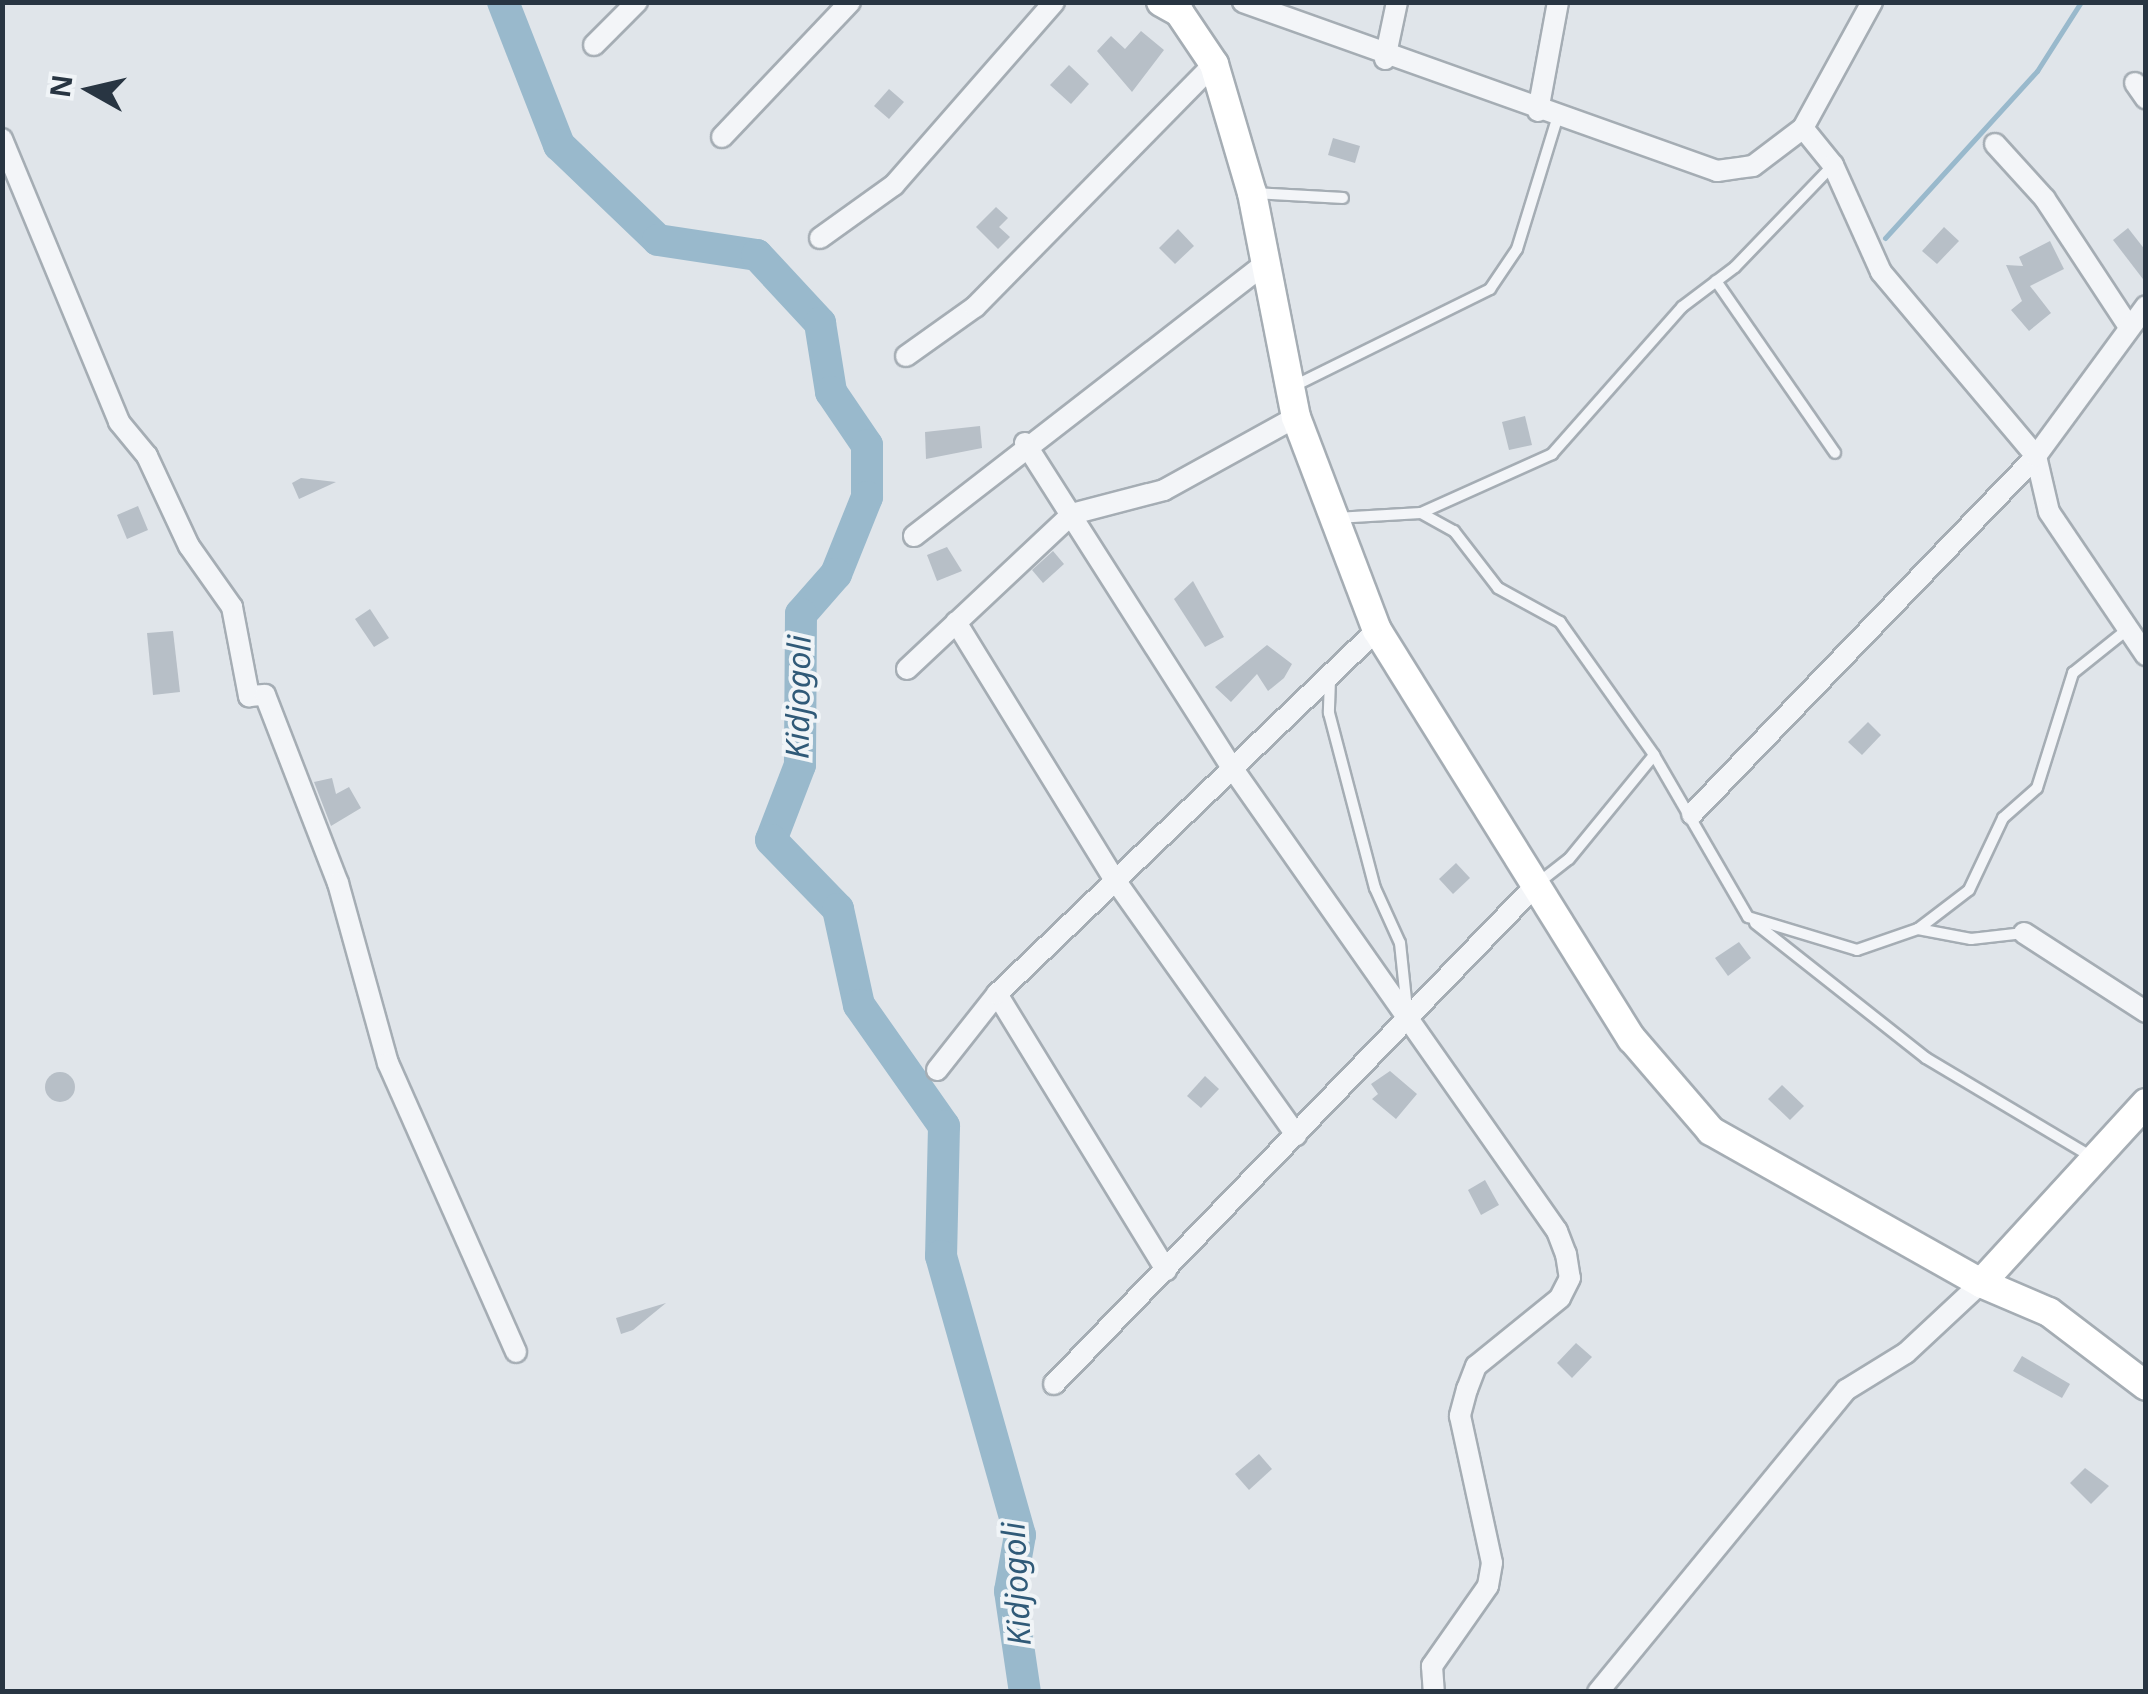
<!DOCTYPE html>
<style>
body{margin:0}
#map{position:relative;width:2148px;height:1694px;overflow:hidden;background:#e0e5ea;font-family:"Noto Sans",sans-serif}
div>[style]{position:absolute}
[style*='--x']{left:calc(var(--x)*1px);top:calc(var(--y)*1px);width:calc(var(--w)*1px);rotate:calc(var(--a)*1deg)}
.stream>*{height:5px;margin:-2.5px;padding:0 2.5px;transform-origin:2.5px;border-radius:2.5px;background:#99b9cc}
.river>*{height:32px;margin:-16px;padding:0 16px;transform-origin:16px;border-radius:16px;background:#99b9cc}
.building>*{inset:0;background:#b7bfc7}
.round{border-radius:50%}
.roads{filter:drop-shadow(2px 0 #a5adb4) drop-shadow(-2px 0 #a5adb4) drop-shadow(0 2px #a5adb4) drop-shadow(0 -2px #a5adb4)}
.lane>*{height:10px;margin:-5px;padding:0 5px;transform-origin:5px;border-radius:5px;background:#f3f5f8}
.street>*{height:20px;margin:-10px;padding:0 10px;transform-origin:10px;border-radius:10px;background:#f3f5f8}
.secondary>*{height:28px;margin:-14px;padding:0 14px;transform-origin:14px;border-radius:14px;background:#fff}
span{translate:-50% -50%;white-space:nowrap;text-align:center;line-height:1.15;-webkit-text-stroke:8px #f0f4f7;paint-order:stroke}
.water-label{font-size:32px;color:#305a78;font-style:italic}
.frame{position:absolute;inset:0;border:5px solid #283542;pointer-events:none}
.north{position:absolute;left:40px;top:40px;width:100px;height:100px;-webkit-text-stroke:8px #f0f4f7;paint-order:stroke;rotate:278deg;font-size:28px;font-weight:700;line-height:40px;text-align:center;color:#283542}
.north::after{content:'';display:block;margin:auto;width:35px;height:45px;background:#283542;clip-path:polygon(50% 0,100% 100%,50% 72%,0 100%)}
</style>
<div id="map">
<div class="stream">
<div style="--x:1885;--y:238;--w:226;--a:-47.7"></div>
<div style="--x:2037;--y:71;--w:82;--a:-57.5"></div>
</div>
<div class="river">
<div style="--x:503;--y:2;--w:154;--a:68.6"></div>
<div style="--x:559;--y:145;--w:137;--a:43.8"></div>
<div style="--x:658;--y:240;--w:100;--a:8.6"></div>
<div style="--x:757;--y:255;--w:93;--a:47.2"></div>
<div style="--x:820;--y:323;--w:70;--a:80.9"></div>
<div style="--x:831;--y:392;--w:64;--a:55.8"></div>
<div style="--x:867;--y:445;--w:52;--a:90"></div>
<div style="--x:867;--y:497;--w:83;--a:111.9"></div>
<div style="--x:836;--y:574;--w:53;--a:131.2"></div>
<div style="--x:801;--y:614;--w:151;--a:90.4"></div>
<div style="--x:800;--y:765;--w:80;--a:111.1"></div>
<div style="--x:771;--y:840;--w:96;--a:45.8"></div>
<div style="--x:838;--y:909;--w:98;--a:77.7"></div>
<div style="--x:859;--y:1005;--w:148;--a:54.9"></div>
<div style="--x:944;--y:1126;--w:130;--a:91.3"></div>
<div style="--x:941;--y:1256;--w:290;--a:74.2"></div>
<div style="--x:1020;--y:1535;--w:57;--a:100.1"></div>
<div style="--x:1010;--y:1591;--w:102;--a:81.6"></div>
</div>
<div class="building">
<div style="clip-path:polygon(1141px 31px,1164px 50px,1132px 92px,1097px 51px,1111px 36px,1125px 49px)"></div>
<div style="clip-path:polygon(1069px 65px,1089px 84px,1071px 104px,1050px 85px)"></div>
<div style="clip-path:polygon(889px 89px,904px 102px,889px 119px,874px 106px)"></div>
<div style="clip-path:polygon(1333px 138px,1360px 146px,1355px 163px,1328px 155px)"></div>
<div style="clip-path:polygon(996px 207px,1008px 218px,999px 227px,1010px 237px,998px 249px,976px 227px)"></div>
<div style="clip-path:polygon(1944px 227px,1959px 241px,1937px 264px,1922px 251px)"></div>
<div style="clip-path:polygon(2128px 228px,2146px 251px,2146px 283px,2113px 240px)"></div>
<div style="clip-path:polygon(1178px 229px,1194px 246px,1175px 264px,1159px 248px)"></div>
<div style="clip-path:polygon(2050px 241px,2064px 269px,2030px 286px,2051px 313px,2029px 331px,2011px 310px,2022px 301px,2006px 265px,2023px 266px,2019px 257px)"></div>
<div style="clip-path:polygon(1525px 416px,1532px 445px,1509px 450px,1502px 422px)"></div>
<div style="clip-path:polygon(980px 426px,982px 448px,926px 459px,925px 432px)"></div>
<div style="clip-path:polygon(301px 478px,336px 482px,299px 499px,292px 483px)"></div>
<div style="clip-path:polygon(138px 506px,148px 530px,127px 539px,117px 515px)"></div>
<div style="clip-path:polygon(947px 547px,962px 571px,937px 581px,927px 555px)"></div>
<div style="clip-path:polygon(1053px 551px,1064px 564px,1043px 583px,1032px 570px)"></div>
<div style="clip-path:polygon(1193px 581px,1224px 637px,1205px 647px,1174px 599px)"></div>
<div style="clip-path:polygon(370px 609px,389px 638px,374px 647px,355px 619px)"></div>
<div style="clip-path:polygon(173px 631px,180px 692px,153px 695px,147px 633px)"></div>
<div style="clip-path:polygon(1267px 645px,1292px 664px,1284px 678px,1268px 691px,1257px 674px,1231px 702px,1215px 687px)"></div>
<div style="clip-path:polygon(1868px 722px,1881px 735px,1862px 755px,1848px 742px)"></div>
<div style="clip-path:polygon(332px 778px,336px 794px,349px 787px,361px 808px,331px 826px,314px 782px)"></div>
<div style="clip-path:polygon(1456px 863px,1470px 878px,1453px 894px,1439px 879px)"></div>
<div style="clip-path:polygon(1739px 942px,1751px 958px,1728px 976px,1715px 958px)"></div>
<div style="clip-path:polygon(1390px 1071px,1417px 1094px,1396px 1119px,1372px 1099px,1378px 1094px,1371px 1084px)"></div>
<div class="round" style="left:45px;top:1072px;width:30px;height:30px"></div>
<div style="clip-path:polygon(1205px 1076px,1219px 1089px,1201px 1108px,1187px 1096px)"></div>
<div style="clip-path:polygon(1782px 1085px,1804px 1106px,1790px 1120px,1768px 1099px)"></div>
<div style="clip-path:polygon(1485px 1180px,1499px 1205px,1481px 1215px,1468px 1190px)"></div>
<div style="clip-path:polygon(666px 1303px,633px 1330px,621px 1334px,616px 1318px)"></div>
<div style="clip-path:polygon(1576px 1343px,1592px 1357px,1572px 1378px,1557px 1363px)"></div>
<div style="clip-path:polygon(2022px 1356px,2070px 1384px,2062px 1398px,2013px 1371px)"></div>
<div style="clip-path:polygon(1259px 1454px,1272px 1469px,1249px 1490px,1235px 1474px)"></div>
<div style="clip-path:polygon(2085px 1468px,2109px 1486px,2091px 1504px,2070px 1483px)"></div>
</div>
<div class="roads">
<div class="lane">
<div style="--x:1254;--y:193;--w:89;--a:3.2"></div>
<div style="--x:1716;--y:281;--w:209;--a:55.3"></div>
<div style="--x:1292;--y:387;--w:221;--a:-26.3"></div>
<div style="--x:1490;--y:289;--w:48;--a:-56"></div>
<div style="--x:1517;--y:249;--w:139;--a:-72.9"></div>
<div style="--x:1421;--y:513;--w:38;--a:29"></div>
<div style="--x:1454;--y:531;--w:72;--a:52.3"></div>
<div style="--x:1498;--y:588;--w:71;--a:28.7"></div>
<div style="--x:1560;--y:622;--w:163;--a:54.7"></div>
<div style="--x:1654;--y:755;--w:187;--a:59.9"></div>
<div style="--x:1748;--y:917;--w:114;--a:16.8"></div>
<div style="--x:1857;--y:950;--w:65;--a:-19"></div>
<div style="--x:1918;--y:929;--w:54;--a:10.7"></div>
<div style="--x:1971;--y:939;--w:53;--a:-6.5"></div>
<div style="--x:1336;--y:518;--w:85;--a:-3.4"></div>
<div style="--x:1421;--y:513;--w:144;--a:-24.2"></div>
<div style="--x:1552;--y:454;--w:196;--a:-48.5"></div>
<div style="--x:1682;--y:307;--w:66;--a:-37"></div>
<div style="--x:1735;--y:267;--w:141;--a:-46.1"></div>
<div style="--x:1330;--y:679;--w:34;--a:92"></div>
<div style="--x:1329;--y:713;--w:181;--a:75.3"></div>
<div style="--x:1375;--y:888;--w:60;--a:65.6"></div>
<div style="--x:1400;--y:943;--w:67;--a:84"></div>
<div style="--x:1538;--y:883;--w:39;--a:-38"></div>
<div style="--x:1569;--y:859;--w:134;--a:-50.7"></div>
<div style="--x:1755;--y:923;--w:218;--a:38.3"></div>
<div style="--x:1926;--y:1058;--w:196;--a:30.8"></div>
<div style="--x:1918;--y:929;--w:64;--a:-37.4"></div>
<div style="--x:1969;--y:890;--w:80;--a:-64.7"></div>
<div style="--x:2003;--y:818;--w:45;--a:-41.4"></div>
<div style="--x:2037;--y:788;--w:121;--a:-72.6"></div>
<div style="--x:2073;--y:673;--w:70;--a:-38.7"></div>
</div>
<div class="street">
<div style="--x:1243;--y:2;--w:503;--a:19.62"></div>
<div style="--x:1717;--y:171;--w:36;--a:-8"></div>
<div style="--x:1753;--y:166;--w:63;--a:-37.2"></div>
<div style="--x:1803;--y:128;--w:144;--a:-61.3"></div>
<div style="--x:594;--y:45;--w:61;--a:-45"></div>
<div style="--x:1385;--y:59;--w:58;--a:-78.1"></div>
<div style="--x:2135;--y:83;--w:19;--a:55"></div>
<div style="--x:1538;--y:111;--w:111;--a:-79.6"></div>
<div style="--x:1803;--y:128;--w:48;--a:51"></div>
<div style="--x:1833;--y:165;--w:117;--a:65.8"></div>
<div style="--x:1881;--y:272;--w:241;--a:49.9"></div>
<div style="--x:2036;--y:456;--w:57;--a:76.9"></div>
<div style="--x:2049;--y:512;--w:173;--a:55.9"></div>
<div style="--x:722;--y:137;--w:186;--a:-46.5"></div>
<div style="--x:2;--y:139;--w:306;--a:67.5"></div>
<div style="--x:119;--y:422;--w:44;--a:50.5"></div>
<div style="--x:147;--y:456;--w:99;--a:65"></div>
<div style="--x:189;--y:546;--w:75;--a:54.8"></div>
<div style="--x:232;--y:607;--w:91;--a:79.2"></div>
<div style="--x:249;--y:696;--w:16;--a:-4"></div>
<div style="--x:265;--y:695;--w:202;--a:68.8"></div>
<div style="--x:338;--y:883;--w:187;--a:74.5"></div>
<div style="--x:388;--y:1063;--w:316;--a:66.1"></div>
<div style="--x:1995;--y:144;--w:74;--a:47.7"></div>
<div style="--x:2045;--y:199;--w:153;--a:56.7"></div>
<div style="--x:820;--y:238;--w:91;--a:-35.6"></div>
<div style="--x:894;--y:185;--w:243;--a:-48.8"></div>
<div style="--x:906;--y:356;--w:85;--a:-35.4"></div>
<div style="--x:975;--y:307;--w:341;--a:-45.5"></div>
<div style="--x:1025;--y:443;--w:387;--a:57.5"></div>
<div style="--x:1233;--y:769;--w:564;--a:54.96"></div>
<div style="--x:1557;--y:1231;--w:25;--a:69"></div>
<div style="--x:1566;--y:1254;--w:24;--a:81"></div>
<div style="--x:1570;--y:1278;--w:22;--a:117"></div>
<div style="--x:1560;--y:1298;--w:108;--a:141"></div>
<div style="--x:1476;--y:1366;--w:25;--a:111"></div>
<div style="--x:1467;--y:1389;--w:28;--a:105"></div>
<div style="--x:1460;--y:1416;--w:150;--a:77.7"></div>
<div style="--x:1492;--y:1563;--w:23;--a:100"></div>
<div style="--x:1488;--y:1586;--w:98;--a:125"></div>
<div style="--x:1432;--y:1666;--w:26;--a:86"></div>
<div style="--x:914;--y:536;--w:445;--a:-37.8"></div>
<div style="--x:956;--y:622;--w:303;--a:58.4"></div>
<div style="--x:1115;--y:880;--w:313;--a:54.6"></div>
<div style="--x:907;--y:669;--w:226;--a:-43.2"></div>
<div style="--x:1072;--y:514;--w:95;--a:-14.6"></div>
<div style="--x:1164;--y:490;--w:151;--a:-28.9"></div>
<div style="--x:1692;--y:814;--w:496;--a:-46.1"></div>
<div style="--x:2036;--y:456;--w:186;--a:-53.7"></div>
<div style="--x:2024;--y:933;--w:145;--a:32.9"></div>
<div style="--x:997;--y:994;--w:324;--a:58.5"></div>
<div style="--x:937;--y:1070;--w:97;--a:-51.7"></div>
<div style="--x:997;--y:994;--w:526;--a:-43.77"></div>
<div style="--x:1054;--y:1384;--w:697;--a:-45.99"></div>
<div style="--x:1598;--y:1692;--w:391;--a:-50.6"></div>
<div style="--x:1846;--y:1390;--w:70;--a:-31.7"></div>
<div style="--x:1906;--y:1353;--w:103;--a:-43"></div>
</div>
<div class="secondary">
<div style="--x:1161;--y:2;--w:21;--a:29"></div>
<div style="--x:1179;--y:12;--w:63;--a:56.1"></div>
<div style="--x:1214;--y:64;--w:134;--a:73.6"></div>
<div style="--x:1252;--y:193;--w:228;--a:78.9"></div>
<div style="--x:1296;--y:417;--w:228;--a:69.2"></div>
<div style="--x:1377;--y:630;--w:482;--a:58.1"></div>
<div style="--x:1632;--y:1039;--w:121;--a:49.3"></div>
<div style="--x:1711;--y:1131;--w:310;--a:29.4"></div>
<div style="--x:1981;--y:1283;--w:74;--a:23.1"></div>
<div style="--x:2049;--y:1312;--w:122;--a:37.3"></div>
<div style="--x:1981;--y:1283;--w:244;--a:-47.5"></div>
</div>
</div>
<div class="water-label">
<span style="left:798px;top:697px;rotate:-89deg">Kidjogoli</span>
<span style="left:1016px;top:1584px;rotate:-93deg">Kidjogoli</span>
</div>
<div class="frame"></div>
<div class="north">N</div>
</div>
